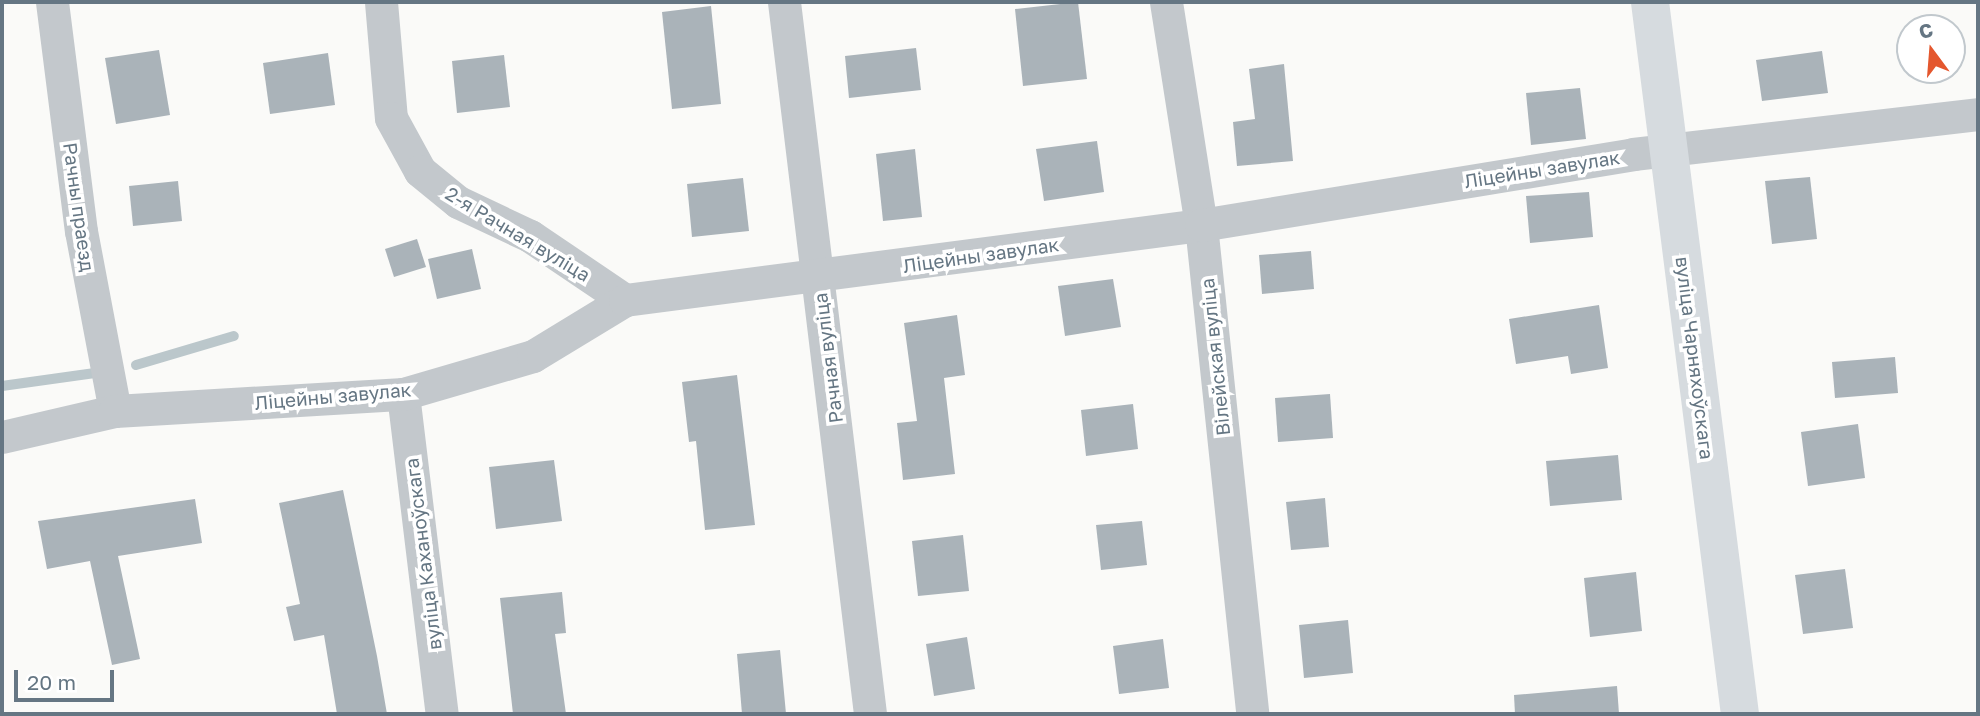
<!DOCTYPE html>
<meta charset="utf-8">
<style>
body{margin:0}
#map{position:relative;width:1980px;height:716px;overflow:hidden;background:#fafaf8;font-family:"Golos Text",sans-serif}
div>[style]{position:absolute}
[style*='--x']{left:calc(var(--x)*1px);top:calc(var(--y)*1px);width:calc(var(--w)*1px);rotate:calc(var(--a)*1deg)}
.stream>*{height:10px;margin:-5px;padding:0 5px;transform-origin:5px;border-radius:5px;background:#bbc7cb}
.building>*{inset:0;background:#aab3b9}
.minor>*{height:33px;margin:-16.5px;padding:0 16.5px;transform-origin:16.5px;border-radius:16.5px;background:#c3c8cc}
.major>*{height:38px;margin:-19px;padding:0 19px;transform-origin:19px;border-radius:19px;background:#d6dbdf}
span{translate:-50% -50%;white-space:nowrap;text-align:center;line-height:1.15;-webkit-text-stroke:7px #fff;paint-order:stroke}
.street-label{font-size:19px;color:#657683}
.frame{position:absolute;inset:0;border:4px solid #657683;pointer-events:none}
.north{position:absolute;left:1896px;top:14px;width:70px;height:70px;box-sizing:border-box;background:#fff;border:2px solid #c1c8cd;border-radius:50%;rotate:344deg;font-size:19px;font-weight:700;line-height:28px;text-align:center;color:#657683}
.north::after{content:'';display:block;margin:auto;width:24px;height:32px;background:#e4572e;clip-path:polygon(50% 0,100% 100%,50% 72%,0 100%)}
.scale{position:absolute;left:14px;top:670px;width:100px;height:32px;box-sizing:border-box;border:4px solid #657683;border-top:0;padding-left:9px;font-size:21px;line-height:24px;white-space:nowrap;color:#657683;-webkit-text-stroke:5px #fff;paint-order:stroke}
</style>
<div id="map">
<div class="stream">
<div style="--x:136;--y:365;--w:102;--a:-16.5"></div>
<div style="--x:2;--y:386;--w:101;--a:-8"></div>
</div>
<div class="building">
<div style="clip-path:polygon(1078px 2px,1087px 79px,1023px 86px,1015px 9px)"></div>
<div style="clip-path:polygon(711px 6px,721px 104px,672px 109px,662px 12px)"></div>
<div style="clip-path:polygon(916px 48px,921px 90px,849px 98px,845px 56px)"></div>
<div style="clip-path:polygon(159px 50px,170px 115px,116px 124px,105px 58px)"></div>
<div style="clip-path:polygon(1822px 51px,1828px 93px,1762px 101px,1756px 60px)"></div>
<div style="clip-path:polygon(328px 53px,335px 105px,270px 114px,263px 63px)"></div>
<div style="clip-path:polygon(504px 55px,510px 107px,457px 113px,452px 61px)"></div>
<div style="clip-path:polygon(1284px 64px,1293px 161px,1237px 166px,1233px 122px,1255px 119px,1249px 69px)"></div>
<div style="clip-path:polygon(1580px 88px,1586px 139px,1531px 145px,1526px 93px)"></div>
<div style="clip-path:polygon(1097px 141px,1104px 192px,1044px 201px,1036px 149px)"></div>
<div style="clip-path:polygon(915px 149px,922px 217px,883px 221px,876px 154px)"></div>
<div style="clip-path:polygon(1810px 177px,1817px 239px,1772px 244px,1765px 181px)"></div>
<div style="clip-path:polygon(743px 178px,749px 231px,692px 237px,687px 184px)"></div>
<div style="clip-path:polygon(178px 181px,182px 221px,133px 226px,129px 186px)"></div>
<div style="clip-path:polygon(1589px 192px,1593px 237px,1530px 243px,1526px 196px)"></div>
<div style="clip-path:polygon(417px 239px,426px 267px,394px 277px,385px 249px)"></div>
<div style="clip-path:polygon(472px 249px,481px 289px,437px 299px,428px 259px)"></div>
<div style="clip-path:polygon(1311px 251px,1314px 289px,1262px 294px,1259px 255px)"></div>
<div style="clip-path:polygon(1113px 279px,1121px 327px,1065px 336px,1058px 286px)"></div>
<div style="clip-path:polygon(1599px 305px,1608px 368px,1571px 374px,1568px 356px,1516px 364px,1509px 319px)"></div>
<div style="clip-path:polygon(957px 315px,965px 375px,944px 378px,955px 474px,903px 480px,897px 423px,917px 421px,904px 323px)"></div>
<div style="clip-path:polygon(1895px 357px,1898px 393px,1835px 398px,1832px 362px)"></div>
<div style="clip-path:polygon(737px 375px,755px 525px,705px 530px,696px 441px,689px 442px,682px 382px)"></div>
<div style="clip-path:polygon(1330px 394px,1333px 438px,1278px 442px,1275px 398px)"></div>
<div style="clip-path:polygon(1133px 404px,1138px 449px,1086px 456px,1081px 410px)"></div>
<div style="clip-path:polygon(1858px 424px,1865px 478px,1808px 486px,1801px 432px)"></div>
<div style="clip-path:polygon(1618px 455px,1622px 500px,1550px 506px,1546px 461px)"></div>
<div style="clip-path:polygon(554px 460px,562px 521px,496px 529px,489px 467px)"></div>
<div style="clip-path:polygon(343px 490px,377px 656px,387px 714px,337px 714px,324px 635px,294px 641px,286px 607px,300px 604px,279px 503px)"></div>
<div style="clip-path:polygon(1325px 498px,1329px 547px,1291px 550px,1286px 502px)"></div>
<div style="clip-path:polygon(195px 499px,202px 543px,118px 556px,140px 659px,112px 665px,90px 561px,47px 569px,38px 521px)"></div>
<div style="clip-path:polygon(1142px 521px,1147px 565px,1101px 570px,1096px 525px)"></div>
<div style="clip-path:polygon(963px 535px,969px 591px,918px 596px,912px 541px)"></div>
<div style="clip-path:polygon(1845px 569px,1853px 628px,1803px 634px,1795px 575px)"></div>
<div style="clip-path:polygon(1636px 572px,1642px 631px,1590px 637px,1584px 578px)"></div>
<div style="clip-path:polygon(562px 592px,566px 633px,555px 634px,566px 714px,513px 714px,500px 598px)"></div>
<div style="clip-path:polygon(1348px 620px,1353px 673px,1304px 678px,1299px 625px)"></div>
<div style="clip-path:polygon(967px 637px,975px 689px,934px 696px,926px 644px)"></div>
<div style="clip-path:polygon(1163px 639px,1169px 688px,1119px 694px,1113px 646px)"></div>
<div style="clip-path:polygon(780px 650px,786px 714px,742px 714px,737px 654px)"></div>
<div style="clip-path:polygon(1617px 686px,1619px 714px,1515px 714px,1514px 695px)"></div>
</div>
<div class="minor">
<div style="--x:52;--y:2;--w:231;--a:82.8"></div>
<div style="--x:81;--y:231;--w:183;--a:79.3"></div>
<div style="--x:381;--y:2;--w:116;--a:85.1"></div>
<div style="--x:391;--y:118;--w:60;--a:61.3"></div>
<div style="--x:420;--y:171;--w:49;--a:39.2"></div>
<div style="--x:458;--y:202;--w:80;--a:25.3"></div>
<div style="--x:530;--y:236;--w:115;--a:34"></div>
<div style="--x:784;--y:2;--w:717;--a:83.11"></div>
<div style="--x:1166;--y:2;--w:226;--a:81.1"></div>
<div style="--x:1201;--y:225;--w:492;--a:84"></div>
<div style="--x:403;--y:394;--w:322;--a:83.1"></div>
<div style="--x:2;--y:437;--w:116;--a:-13"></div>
<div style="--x:115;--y:411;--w:289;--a:-3.4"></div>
<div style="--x:403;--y:394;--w:135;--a:-16.3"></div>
<div style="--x:533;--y:356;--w:108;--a:-31.3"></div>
<div style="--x:625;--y:300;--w:581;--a:-7.42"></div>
<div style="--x:1201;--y:225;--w:438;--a:-9.3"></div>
<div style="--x:1633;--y:154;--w:347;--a:-6.6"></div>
</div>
<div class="major">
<div style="--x:1650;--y:2;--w:718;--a:82.8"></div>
</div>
<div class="street-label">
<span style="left:1542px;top:169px;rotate:-9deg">Ліцейны завулак</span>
<span style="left:79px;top:207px;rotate:82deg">Рачны праезд</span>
<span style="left:518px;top:234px;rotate:31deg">2-я Рачная вуліца</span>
<span style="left:981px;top:255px;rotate:-8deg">Ліцейны завулак</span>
<span style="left:1215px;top:357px;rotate:-96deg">Вілейская вуліца</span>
<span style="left:828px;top:358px;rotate:-97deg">Рачная вуліца</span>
<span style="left:1695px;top:358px;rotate:83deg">вуліца Чарняхоўскага</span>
<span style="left:333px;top:396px;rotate:-5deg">Ліцейны завулак</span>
<span style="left:423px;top:554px;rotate:-97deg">вуліца Каханоўскага</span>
</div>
<div class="frame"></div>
<div class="north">С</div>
<div class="scale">20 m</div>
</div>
